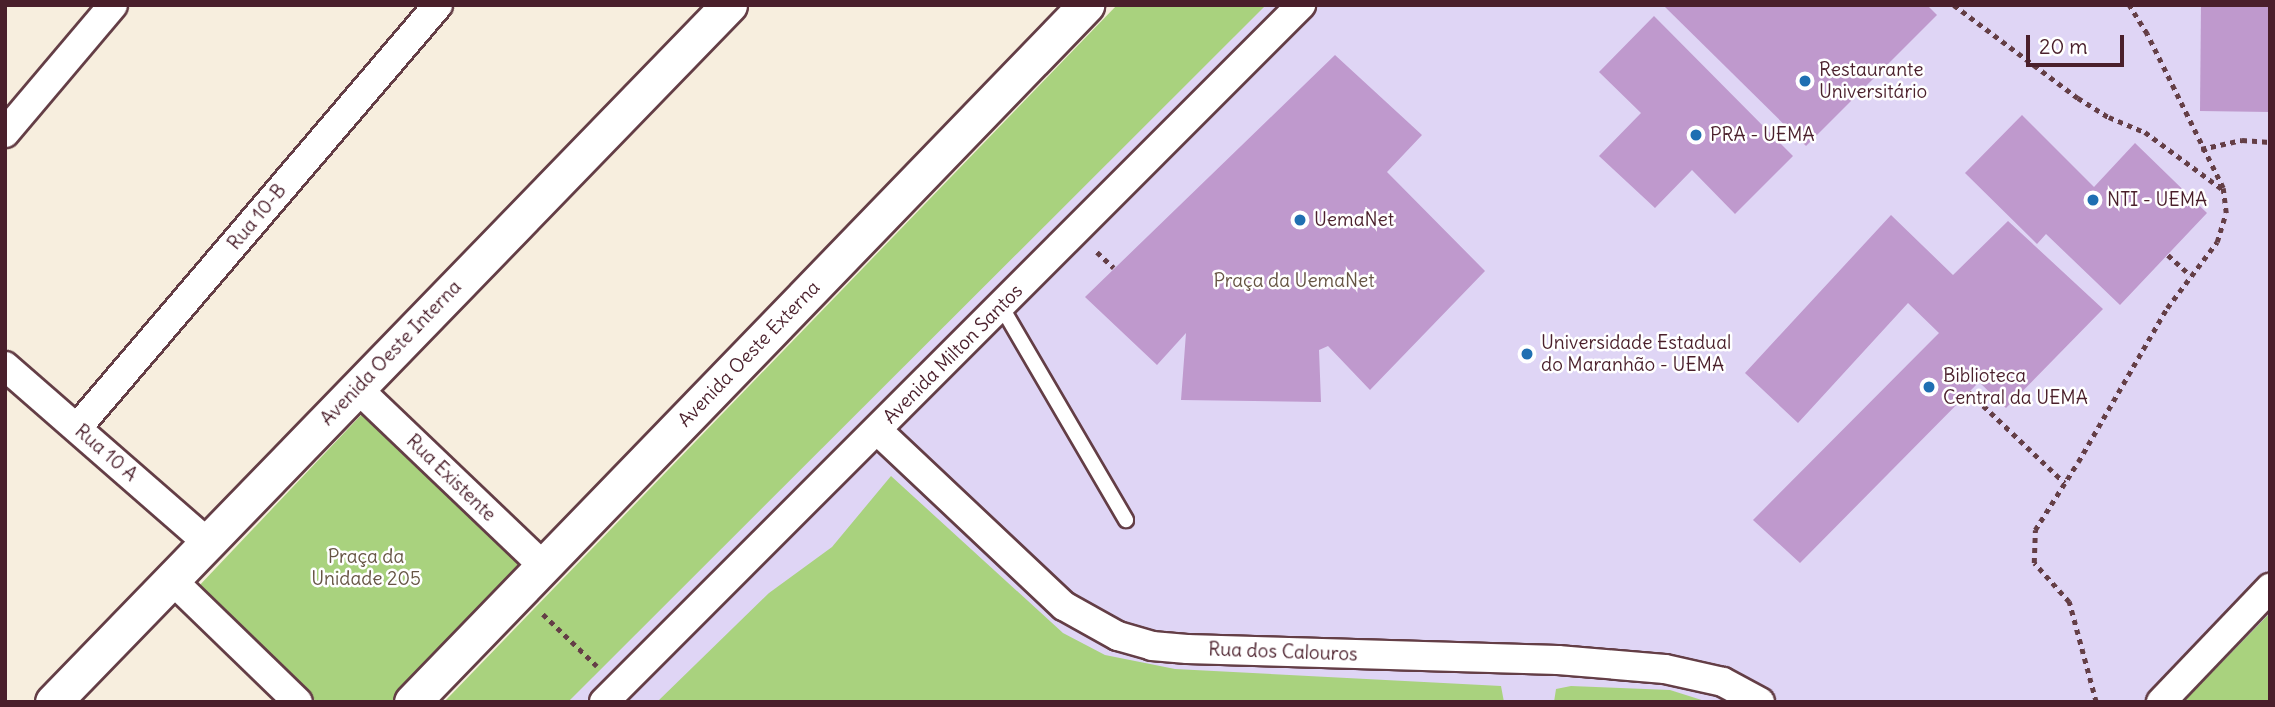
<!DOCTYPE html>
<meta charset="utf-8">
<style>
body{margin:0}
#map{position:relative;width:2275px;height:707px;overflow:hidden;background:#f7eede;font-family:Delius,sans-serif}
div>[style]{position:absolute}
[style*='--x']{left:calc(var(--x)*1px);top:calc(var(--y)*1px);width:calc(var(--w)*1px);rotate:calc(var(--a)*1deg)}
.built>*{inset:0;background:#dfd5f5}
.green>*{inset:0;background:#a9d27e}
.building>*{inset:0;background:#bf99cd}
.path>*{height:4.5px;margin-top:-2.25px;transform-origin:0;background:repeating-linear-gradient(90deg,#643e46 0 5px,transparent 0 10px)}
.roads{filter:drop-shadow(2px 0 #643e46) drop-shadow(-2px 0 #643e46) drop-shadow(0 2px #643e46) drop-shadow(0 -2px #643e46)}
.service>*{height:14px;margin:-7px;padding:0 7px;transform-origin:7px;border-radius:7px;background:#fff}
.minor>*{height:28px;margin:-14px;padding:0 14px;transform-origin:14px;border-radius:14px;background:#fff}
.tertiary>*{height:35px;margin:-17.5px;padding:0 17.5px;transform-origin:17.5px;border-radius:17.5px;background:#fff}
.dots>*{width:19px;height:19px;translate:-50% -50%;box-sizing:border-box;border:4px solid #fff;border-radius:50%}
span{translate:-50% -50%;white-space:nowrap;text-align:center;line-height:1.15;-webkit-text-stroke:5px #fff;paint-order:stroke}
.poi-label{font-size:19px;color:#4a1f2b}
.left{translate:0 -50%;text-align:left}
.street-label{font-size:19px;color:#4a1f2b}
.park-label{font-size:19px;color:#654}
.frame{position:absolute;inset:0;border:7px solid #4a1f2b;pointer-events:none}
.scale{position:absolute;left:2026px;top:35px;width:98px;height:32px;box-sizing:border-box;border:4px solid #4a1f2b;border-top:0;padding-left:9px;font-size:21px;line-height:24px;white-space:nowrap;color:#4a1f2b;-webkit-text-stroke:5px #fff;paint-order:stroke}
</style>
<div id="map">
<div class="built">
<div style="clip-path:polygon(1118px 5px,2270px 5px,2270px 702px,449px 702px)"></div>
</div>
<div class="green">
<div style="clip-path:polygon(1117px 5px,1266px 5px,568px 702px,444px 702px)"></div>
<div style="clip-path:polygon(363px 413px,522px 564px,391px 702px,317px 702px,197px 588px)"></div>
<div style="clip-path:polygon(891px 476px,1063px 633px,1105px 655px,1175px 669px,1501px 686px,1504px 702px,657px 702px,769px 593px,832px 547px)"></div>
<div style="clip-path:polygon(2270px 613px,2270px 702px,2183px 702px)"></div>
<div style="clip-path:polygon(1571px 686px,1670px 690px,1708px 702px,1554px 702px,1556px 689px)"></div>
</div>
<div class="building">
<div style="clip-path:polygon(1663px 5px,1927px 5px,1937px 15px,1806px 146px)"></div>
<div style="clip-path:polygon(2201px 5px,2270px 5px,2270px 112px,2200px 111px)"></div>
<div style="clip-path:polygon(1654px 16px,1793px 156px,1735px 214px,1692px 170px,1655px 208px,1599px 156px,1641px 113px,1599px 72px)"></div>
<div style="clip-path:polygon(1335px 55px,1422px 135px,1387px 172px,1485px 271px,1370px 390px,1328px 346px,1319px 350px,1321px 402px,1181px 400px,1186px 333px,1157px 365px,1085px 297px)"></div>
<div style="clip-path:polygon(2022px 115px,2094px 187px,2135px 143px,2207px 213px,2120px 305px,2046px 234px,2037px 244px,1965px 173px)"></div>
<div style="clip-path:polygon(1891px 215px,1953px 275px,2008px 221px,2103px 309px,2006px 408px,1979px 382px,1800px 563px,1753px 520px,1939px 333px,1908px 303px,1798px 423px,1745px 373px)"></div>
</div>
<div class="path">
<div style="--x:1954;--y:5;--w:155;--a:36.9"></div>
<div style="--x:2078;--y:98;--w:36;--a:32"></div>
<div style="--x:2109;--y:117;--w:39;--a:23"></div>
<div style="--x:2145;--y:132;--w:96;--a:36.5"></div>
<div style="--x:2201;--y:149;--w:42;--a:-12.4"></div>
<div style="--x:2242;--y:140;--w:28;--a:4"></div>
<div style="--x:1097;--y:252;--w:23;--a:43"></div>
<div style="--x:2168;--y:255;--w:30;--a:42"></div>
<div style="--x:1969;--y:392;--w:132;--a:43.5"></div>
<div style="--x:543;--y:614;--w:75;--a:43.9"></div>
<div style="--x:2096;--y:702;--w:104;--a:-105.1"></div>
<div style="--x:2069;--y:602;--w:52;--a:-131.9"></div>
<div style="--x:2034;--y:563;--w:33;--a:-88"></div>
<div style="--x:2035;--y:530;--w:80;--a:-57.7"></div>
<div style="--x:2078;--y:462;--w:178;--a:-60"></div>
<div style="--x:2167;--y:308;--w:83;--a:-52.9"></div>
<div style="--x:2217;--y:242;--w:30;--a:-73"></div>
<div style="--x:2226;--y:213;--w:25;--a:-97"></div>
<div style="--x:2223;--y:188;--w:172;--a:-116.3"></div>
<div style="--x:2147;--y:34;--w:34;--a:-122"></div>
</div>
<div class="roads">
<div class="service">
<div style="--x:1001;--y:306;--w:248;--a:59.7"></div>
</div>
<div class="minor">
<div style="--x:5;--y:133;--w:167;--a:-49.8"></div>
<div style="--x:5;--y:366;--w:268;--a:41.1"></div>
<div style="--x:357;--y:388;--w:259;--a:43.7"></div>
<div style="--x:77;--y:428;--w:556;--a:-49.52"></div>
<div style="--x:877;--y:430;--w:257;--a:43.3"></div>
<div style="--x:1064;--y:606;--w:62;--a:29.1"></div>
<div style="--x:1118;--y:636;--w:35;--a:16"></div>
<div style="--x:1152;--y:646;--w:35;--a:5"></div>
<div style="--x:1187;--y:649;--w:371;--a:1.7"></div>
<div style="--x:1558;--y:660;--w:107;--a:4.8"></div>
<div style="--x:1665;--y:669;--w:59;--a:12.6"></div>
<div style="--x:1723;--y:682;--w:42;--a:28.4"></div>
<div style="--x:172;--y:580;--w:175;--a:44.1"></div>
<div style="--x:604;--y:702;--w:986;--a:-45"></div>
<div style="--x:2161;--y:702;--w:158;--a:-46.3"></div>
</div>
<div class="tertiary">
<div style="--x:53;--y:702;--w:971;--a:-45.88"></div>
<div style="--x:412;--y:702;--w:970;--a:-45.96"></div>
</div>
</div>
<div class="dots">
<div style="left:1805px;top:81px;background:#1f6fb2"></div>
<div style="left:1696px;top:135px;background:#1f6fb2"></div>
<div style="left:2093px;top:200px;background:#1f6fb2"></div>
<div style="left:1300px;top:220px;background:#1f6fb2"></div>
<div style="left:1527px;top:354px;background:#1f6fb2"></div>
<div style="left:1929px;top:387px;background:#1f6fb2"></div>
</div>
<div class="poi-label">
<span class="left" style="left:1819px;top:81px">Restaurante<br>Universitário</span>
<span class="left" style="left:1710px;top:135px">PRA - UEMA</span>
<span class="left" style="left:2107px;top:200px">NTI - UEMA</span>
<span class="left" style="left:1314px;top:220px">UemaNet</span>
<span class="left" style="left:1541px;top:354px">Universidade Estadual<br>do Maranhão - UEMA</span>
<span class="left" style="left:1943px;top:387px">Biblioteca<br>Central da UEMA</span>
</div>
<div class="street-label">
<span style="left:257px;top:217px;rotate:-50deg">Rua 10-B</span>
<span style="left:391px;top:353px;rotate:-46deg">Avenida Oeste Interna</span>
<span style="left:749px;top:354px;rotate:-46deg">Avenida Oeste Externa</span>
<span style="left:953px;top:354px;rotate:-45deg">Avenida Milton Santos</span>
<span style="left:106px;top:453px;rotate:41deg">Rua 10 A</span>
<span style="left:451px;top:478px;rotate:44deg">Rua Existente</span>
<span style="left:1283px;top:652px;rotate:2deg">Rua dos Calouros</span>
</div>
<div class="park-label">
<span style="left:1294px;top:281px">Praça da UemaNet</span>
<span style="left:366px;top:568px">Praça da<br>Unidade 205</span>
</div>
<div class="frame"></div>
<div class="scale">20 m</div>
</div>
